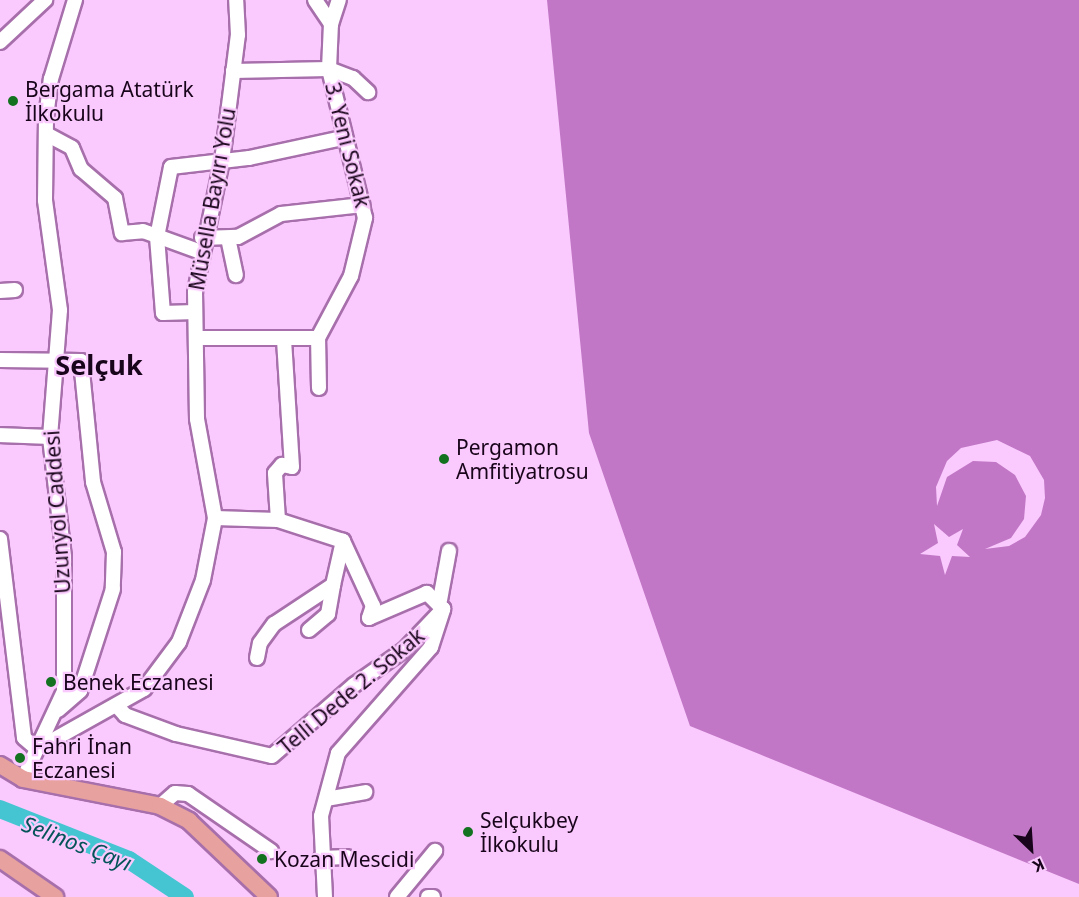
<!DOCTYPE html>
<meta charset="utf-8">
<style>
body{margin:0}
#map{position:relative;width:1079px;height:897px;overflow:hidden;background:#fac9fd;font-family:"Noto Sans",sans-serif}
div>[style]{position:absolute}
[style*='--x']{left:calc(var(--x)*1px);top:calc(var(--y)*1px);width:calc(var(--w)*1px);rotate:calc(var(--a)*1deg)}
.forest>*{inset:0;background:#c177c6}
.river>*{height:18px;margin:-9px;padding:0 9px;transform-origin:9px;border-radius:9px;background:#45c5d2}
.roads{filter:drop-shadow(2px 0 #a76fab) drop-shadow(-2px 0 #a76fab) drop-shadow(0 2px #a76fab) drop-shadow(0 -2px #a76fab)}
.minor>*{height:14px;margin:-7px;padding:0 7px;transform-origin:7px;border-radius:7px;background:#fff}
.major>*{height:16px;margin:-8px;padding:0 8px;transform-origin:8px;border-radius:8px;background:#e7a19e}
.dots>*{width:16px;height:16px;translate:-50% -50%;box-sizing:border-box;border:3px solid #fac9fd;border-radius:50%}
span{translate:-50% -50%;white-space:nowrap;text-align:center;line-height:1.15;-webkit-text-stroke:4.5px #fac9fd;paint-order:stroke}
.poi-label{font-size:21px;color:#19051b}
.left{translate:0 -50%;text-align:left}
.street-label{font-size:21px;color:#19051b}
.water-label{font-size:22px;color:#045359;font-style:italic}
.district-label{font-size:27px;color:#19051b;font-weight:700}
.north{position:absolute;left:1001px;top:819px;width:60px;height:60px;-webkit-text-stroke:4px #fac9fd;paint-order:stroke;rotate:155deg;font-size:16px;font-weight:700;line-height:24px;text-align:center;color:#19051b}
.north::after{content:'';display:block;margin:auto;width:21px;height:27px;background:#19051b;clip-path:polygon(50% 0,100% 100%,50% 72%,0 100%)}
</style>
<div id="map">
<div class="forest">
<div style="clip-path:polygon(evenodd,547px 0,1079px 0,1079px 884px,690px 726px,589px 433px,547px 0,997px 440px,1030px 456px,1044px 480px,1045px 498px,1041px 515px,1025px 537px,1009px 546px,985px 549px,1011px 538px,1024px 519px,1026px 496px,1015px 475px,996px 462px,973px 461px,947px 477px,937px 506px,936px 487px,947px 461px,961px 448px,997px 440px,547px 0,934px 524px,949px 537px,963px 529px,957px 545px,970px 557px,952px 556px,945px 575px,940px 556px,920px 554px,938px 543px,934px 524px)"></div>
</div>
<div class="river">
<div style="--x:0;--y:809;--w:139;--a:21.6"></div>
<div style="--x:129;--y:860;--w:67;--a:33.5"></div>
</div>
<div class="roads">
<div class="minor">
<div style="--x:315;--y:0;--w:29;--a:56"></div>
<div style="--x:0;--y:42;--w:62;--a:-43"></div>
<div style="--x:233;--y:71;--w:96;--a:-1.2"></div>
<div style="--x:329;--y:69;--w:26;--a:21"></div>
<div style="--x:353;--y:78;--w:21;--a:43"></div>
<div style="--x:48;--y:135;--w:27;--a:28"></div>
<div style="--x:72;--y:148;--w:23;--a:67"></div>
<div style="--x:81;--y:169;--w:45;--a:40.5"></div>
<div style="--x:115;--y:198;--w:36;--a:79"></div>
<div style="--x:122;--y:233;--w:21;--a:-5"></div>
<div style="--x:143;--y:231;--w:62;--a:19.9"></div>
<div style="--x:202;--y:238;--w:36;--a:-2"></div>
<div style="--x:238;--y:237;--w:49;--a:-28.1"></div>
<div style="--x:281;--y:214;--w:82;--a:-6.3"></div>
<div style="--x:228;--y:238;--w:38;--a:78"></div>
<div style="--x:0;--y:291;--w:15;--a:-4"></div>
<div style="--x:195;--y:312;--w:32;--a:178"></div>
<div style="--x:163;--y:313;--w:76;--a:-94.5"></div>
<div style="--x:157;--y:237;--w:71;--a:-78.7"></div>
<div style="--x:171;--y:167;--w:79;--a:-6.6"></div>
<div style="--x:249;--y:158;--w:95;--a:-12.1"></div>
<div style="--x:198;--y:338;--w:120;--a:0"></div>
<div style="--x:0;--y:360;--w:81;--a:0.7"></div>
<div style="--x:81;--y:361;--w:122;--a:84.3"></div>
<div style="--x:93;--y:482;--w:73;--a:73.3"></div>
<div style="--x:114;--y:552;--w:37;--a:92"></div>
<div style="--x:113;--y:589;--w:107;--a:107.9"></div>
<div style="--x:80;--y:691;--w:29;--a:139"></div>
<div style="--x:319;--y:388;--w:50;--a:-91.1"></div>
<div style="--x:318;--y:338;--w:70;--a:-62"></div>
<div style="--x:351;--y:276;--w:60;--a:-76.4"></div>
<div style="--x:365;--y:218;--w:153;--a:-103.6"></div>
<div style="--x:329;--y:69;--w:45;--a:-87.5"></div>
<div style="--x:331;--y:24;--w:25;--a:-72"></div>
<div style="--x:0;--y:435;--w:50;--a:2.3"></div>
<div style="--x:215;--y:518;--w:63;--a:1.8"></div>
<div style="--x:278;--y:520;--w:47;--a:-93.7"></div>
<div style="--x:275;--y:473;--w:11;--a:-49"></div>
<div style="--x:282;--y:465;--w:10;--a:11"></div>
<div style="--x:292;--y:467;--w:126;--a:-93.6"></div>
<div style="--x:0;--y:539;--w:200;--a:83.1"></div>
<div style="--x:24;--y:738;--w:17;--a:40"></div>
<div style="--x:37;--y:749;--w:123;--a:-29.3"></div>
<div style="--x:144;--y:689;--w:59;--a:-53.3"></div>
<div style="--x:179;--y:642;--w:66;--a:-68.8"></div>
<div style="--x:203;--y:580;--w:63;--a:-79"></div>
<div style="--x:215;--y:518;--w:101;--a:-100.3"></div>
<div style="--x:197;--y:419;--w:127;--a:-90.9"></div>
<div style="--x:195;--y:292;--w:134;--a:-78.4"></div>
<div style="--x:222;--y:161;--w:127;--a:-82.8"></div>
<div style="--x:238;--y:35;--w:35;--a:-93"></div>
<div style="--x:440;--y:600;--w:50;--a:-79.6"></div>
<div style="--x:309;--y:630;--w:25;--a:-40"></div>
<div style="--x:328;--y:614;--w:29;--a:-80"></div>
<div style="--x:257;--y:658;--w:15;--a:-79"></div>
<div style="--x:260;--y:643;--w:24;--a:-54"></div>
<div style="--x:274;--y:624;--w:71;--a:-33.5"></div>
<div style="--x:333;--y:585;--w:45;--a:-77.2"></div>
<div style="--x:343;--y:541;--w:68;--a:-162.1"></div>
<div style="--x:117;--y:706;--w:12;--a:48"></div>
<div style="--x:125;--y:715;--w:54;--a:20.4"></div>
<div style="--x:176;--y:734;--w:98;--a:12.9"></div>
<div style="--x:272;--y:756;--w:108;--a:-40.9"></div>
<div style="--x:354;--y:685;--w:61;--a:-35"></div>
<div style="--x:404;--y:650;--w:57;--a:-46.4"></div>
<div style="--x:23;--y:779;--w:97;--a:-65"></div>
<div style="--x:64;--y:691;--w:134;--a:-90"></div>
<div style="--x:64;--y:557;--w:121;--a:-96.7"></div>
<div style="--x:50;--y:437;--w:127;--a:-85.5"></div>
<div style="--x:60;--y:310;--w:111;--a:-97.8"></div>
<div style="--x:45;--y:200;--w:82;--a:-89.3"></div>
<div style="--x:46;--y:118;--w:39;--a:-83"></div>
<div style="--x:51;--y:79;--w:83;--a:-73.1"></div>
<div style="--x:326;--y:799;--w:40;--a:-10"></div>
<div style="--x:160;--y:806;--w:20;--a:-41"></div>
<div style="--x:175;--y:793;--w:13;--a:4"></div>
<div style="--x:188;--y:794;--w:101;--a:34.5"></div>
<div style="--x:321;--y:858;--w:26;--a:-2"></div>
<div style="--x:325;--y:897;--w:81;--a:-92.8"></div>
<div style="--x:321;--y:816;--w:65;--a:-74.9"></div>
<div style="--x:338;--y:753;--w:141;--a:-48.7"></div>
<div style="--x:431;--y:647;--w:40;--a:-72"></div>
<div style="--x:443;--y:609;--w:23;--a:-135"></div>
<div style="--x:427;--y:593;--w:63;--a:156.7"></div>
<div style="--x:369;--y:618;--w:13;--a:-72"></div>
<div style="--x:373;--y:606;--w:72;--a:-114.8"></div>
<div style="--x:397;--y:897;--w:60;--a:-50.4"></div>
<div style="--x:428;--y:897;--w:5;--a:0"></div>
</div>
<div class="major">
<div style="--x:0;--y:765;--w:27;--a:31"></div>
<div style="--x:23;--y:779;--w:140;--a:11.1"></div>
<div style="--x:160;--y:806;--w:33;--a:27"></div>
<div style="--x:189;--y:821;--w:110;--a:43.5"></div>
<div style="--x:0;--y:859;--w:67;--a:34.6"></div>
</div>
</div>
<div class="dots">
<div style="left:13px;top:101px;background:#137220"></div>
<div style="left:444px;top:459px;background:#137220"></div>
<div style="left:51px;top:682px;background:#137220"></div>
<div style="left:20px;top:758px;background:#137220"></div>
<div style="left:468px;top:832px;background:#137220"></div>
<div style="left:262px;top:859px;background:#137220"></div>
</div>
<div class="poi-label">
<span class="left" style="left:25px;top:101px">Bergama Atatürk<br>İlkokulu</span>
<span class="left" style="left:456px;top:459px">Pergamon<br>Amfitiyatrosu</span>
<span class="left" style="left:63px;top:682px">Benek Eczanesi</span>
<span class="left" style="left:32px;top:758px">Fahri İnan<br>Eczanesi</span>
<span class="left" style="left:480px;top:832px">Selçukbey<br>İlkokulu</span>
<span class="left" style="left:274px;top:859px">Kozan Mescidi</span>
</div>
<div class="street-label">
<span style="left:348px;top:145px;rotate:76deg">3. Yeni Sokak</span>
<span style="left:212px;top:199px;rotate:-80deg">Müsella Bayırı Yolu</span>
<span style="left:57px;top:512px;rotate:-94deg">Uzunyol Caddesi</span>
<span style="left:351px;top:691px;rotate:-40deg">Telli Dede 2. Sokak</span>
</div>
<div class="water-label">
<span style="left:77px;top:843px;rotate:21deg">Selinos Çayı</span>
</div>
<div class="district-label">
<span style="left:99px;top:365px">Selçuk</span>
</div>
<div class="north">K</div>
</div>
